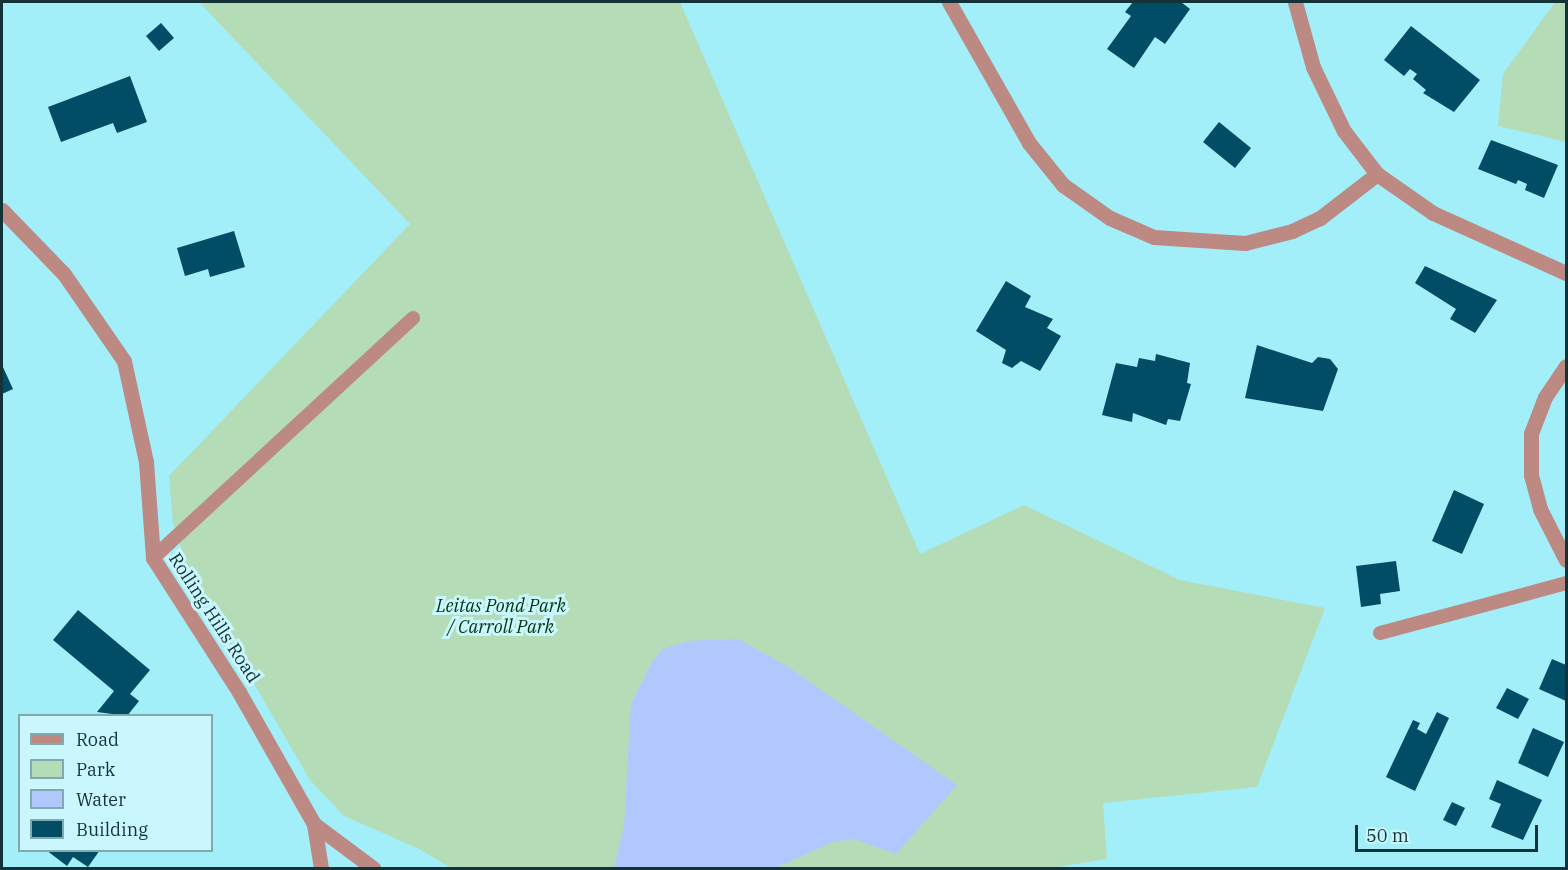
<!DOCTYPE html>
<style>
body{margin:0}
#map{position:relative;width:1568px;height:870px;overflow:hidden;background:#a2effa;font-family:"IBM Plex Serif",serif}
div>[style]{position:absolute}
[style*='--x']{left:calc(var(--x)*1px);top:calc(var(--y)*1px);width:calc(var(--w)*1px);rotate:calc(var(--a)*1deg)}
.green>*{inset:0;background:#b4dcb7}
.water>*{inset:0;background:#b1c8fe}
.building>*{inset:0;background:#004d65}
.lane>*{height:14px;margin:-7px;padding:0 7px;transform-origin:7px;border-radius:7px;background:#bc8983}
.street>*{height:15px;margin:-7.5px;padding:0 7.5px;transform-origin:7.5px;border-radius:7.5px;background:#bc8983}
span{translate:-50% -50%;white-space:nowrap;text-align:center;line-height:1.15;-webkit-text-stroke:6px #caf7fd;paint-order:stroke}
.park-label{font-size:18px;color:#00360d;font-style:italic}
.street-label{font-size:18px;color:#133338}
.frame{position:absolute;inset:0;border:3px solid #133338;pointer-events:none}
.legend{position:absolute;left:18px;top:714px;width:195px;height:138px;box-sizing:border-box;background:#caf7fd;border:2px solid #81a9ae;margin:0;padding:8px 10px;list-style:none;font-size:18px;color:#133338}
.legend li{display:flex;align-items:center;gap:12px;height:30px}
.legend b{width:30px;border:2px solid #81a9ae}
.scale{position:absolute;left:1355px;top:825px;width:183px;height:27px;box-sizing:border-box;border:3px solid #133338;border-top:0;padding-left:8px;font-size:18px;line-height:21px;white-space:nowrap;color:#133338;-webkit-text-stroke:4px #caf7fd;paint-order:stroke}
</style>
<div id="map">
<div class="green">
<div style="clip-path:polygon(199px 2px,680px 2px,920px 554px,1024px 505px,1180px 580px,1325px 608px,1257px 787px,1103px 803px,1107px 859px,1051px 868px,451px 868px,419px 849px,344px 816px,310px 780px,189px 572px,173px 523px,169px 476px,410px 224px)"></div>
<div style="clip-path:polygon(1555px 2px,1566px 2px,1566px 142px,1498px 126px,1503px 74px)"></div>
</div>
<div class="water">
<div style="clip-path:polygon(738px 639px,787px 666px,957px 785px,896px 854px,854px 839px,833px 842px,775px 868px,614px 868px,624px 826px,631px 704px,652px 662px,663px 649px,687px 641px)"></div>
</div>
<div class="building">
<div style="clip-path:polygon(1133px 2px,1181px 2px,1190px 9px,1165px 44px,1155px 37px,1134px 68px,1107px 49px,1131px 16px,1125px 12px)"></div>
<div style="clip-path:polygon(161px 23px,174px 38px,159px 51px,146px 36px)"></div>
<div style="clip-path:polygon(1411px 26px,1480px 80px,1454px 112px,1423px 93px,1426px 90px,1413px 79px,1417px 74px,1410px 69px,1404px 76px,1384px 60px)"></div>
<div style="clip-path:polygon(130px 76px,147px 122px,117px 133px,113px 123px,61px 142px,48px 107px)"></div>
<div style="clip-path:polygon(1219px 122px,1251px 148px,1235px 168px,1203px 142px)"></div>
<div style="clip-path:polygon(1491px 140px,1558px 165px,1544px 198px,1525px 190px,1527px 184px,1518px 180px,1516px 184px,1478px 169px)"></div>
<div style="clip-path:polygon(234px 231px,245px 267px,210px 277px,208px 269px,185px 276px,177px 248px)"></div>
<div style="clip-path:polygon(1425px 266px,1497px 300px,1475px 333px,1450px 319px,1456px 309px,1415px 283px)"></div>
<div style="clip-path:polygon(1006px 281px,1031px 296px,1025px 307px,1053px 319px,1047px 328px,1061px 336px,1040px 371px,1021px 361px,1012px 368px,1002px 363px,1006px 350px,976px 331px)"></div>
<div style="clip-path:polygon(1257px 345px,1312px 363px,1318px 357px,1330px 359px,1338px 369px,1323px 411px,1245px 398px)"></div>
<div style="clip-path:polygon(1156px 354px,1190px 363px,1187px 383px,1191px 384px,1180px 421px,1168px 419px,1166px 425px,1133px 413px,1132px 422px,1102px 415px,1116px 363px,1137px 367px,1139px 358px,1155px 361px)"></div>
<div style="clip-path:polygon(2px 365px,13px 389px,2px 394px)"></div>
<div style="clip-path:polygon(1454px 490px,1484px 504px,1462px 554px,1432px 541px)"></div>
<div style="clip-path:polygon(1396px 561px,1400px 591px,1380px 594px,1381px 604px,1361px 607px,1356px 566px)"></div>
<div style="clip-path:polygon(78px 610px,150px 670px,130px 694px,139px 701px,127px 716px,97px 712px,114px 691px,53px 640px)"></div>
<div style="clip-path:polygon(1552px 659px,1566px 665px,1566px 701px,1539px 689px)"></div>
<div style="clip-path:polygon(1507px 688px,1529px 699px,1518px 719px,1496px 708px)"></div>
<div style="clip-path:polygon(1437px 712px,1449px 718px,1415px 791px,1386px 777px,1413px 720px,1420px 723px,1417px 729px,1426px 734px)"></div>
<div style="clip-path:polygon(1533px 728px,1564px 742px,1548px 777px,1518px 763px)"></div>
<div style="clip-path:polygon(1497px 780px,1542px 800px,1523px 840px,1491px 827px,1501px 804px,1489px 799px)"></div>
<div style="clip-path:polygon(1452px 802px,1465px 808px,1456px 826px,1443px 820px)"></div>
<div style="clip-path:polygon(46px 850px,100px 850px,88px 867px,73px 857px,67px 866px)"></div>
</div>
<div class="lane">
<div style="--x:153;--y:558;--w:354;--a:-42.7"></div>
<div style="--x:1380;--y:633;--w:193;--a:-15"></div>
</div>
<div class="street">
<div style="--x:949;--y:2;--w:162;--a:60.4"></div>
<div style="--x:1029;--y:143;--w:54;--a:51"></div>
<div style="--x:1063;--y:185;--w:57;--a:35.1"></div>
<div style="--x:1110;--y:218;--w:48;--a:23.4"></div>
<div style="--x:1154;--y:237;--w:91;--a:3.8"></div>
<div style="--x:1245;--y:243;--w:49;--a:-14.3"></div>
<div style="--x:1292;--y:231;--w:31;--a:-25"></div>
<div style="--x:1320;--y:218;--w:72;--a:-37.7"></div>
<div style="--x:1295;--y:2;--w:67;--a:74.5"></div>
<div style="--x:1313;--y:67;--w:71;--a:64.2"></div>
<div style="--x:1344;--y:131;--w:54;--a:52.5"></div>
<div style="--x:1377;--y:174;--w:68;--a:34.9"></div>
<div style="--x:1433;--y:213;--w:146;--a:24.3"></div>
<div style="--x:2;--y:210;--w:89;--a:45.9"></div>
<div style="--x:64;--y:274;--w:106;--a:55.4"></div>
<div style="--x:124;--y:361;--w:103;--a:77.7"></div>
<div style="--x:146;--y:462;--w:96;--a:85.8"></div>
<div style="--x:153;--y:558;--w:159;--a:57.3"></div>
<div style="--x:239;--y:692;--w:152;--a:60.4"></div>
<div style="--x:314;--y:824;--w:45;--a:81"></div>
<div style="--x:1566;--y:366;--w:37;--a:124"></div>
<div style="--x:1545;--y:397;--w:39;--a:111"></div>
<div style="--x:1531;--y:433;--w:42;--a:90"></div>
<div style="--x:1531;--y:475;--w:35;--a:75"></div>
<div style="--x:1540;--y:509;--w:57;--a:63"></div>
<div style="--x:314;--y:824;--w:74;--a:36.7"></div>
</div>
<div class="park-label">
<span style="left:501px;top:617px">Leitas Pond Park<br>/ Carroll Park</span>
</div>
<div class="street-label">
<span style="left:214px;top:618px;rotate:57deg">Rolling Hills Road</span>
</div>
<div class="frame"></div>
<ul class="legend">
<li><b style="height:8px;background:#bc8983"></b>Road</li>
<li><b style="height:16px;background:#b4dcb7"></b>Park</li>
<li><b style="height:16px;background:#b1c8fe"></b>Water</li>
<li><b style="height:16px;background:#004d65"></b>Building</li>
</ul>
<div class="scale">50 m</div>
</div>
